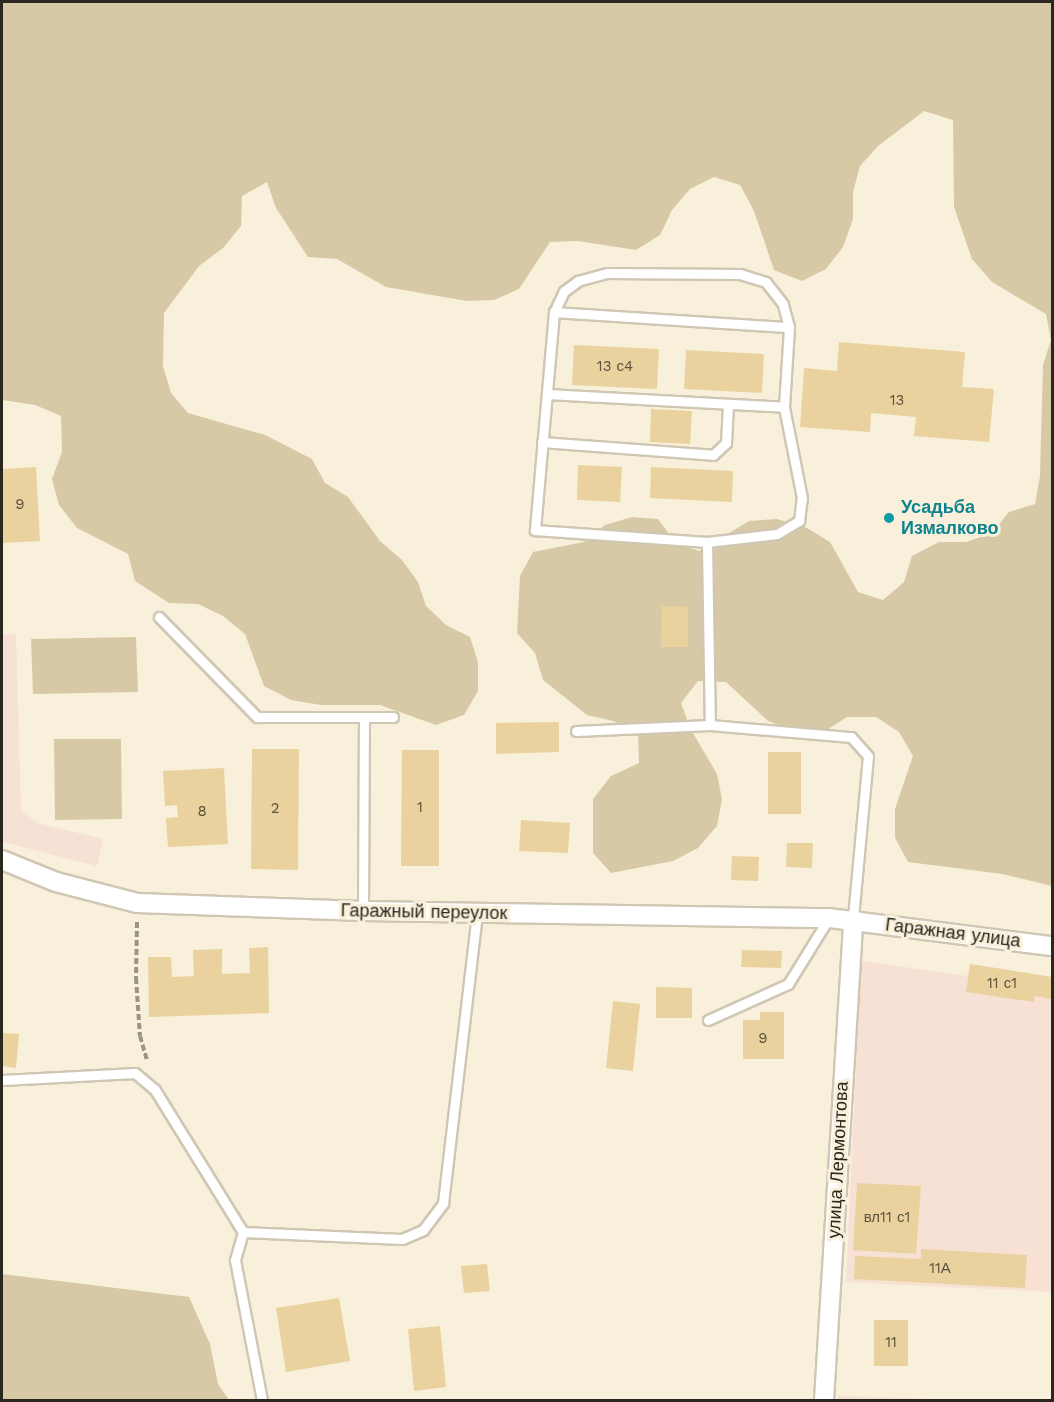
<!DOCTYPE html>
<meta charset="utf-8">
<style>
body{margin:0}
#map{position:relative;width:1054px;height:1402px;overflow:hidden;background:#f8f0db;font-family:"Work Sans",sans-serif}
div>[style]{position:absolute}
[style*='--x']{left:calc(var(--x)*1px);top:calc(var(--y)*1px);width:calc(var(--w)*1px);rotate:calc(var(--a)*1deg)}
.industrial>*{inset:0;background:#f7e1d4}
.green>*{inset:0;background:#d7c9a5}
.building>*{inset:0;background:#e9d29d}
.path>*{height:4px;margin-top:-2px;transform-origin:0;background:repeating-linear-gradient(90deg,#9a9485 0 6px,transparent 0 9px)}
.roads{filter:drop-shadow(2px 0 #cfc7b4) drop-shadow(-2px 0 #cfc7b4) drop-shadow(0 2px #cfc7b4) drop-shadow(0 -2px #cfc7b4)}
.lane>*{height:9px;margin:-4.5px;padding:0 4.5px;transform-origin:4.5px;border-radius:4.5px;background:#fff}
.street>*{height:18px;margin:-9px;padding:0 9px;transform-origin:9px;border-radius:9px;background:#fff}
.dots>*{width:16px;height:16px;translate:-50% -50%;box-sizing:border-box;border:3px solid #f8f0db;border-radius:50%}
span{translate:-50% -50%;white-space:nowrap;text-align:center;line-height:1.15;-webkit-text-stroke:6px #f8f0db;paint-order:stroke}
.number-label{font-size:15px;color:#5a523e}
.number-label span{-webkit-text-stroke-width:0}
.culture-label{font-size:18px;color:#0d838f;font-weight:700}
.left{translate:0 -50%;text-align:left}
.street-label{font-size:18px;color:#2a271f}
.frame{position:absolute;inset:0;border:3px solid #2a271f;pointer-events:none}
</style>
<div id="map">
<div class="industrial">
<div style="clip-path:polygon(16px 634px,21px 810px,37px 823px,103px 839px,97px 866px,2px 842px,2px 635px)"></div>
<div style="clip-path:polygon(861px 961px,968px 976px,970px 964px,1052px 977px,1052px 1292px,846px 1282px)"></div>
<div style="clip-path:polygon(838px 1396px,960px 1400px,838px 1400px)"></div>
</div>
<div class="green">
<div style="clip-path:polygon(2px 2px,1052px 2px,1052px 886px,1002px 874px,908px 862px,895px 838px,895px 809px,913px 756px,899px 732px,876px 717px,847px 717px,822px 733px,796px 731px,768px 721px,726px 682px,698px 681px,681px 703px,690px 728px,717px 774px,722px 799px,717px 826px,698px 848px,673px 861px,611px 873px,593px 853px,593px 799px,611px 776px,639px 763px,638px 734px,613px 721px,587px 715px,543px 680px,535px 653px,517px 633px,520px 576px,533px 552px,584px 542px,605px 525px,632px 517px,658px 519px,675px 542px,699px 551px,749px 521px,777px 519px,807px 528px,830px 542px,858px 592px,883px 600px,904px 582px,912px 556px,939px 542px,966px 542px,992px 533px,1009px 512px,1035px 504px,1040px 476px,1043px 365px,1051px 340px,1046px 314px,992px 282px,972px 259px,954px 207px,953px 120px,924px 111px,878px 146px,860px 166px,853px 192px,853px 219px,843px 247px,826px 269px,802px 281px,774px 270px,754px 211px,740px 185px,714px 177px,690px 189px,672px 210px,660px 235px,636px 250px,578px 241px,550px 242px,519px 289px,494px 300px,467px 301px,386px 287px,337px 259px,308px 257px,276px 208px,267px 182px,242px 196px,241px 226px,223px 248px,199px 266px,164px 313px,163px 366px,171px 393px,188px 413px,265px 435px,312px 459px,325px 483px,348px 497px,380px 541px,402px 560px,418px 582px,426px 606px,446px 625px,470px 637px,478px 662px,478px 691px,464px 715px,436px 725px,380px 705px,321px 705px,291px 700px,264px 686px,245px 634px,223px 616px,198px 604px,169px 603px,135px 581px,128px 554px,77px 528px,59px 505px,52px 479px,62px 452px,61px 416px,35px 405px,2px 400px)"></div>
<div style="clip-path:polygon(136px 637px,138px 692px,33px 694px,31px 639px)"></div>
<div style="clip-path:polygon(54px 739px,121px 739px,122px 819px,55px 820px)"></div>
<div style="clip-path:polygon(2px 1274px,189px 1297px,210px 1344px,218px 1384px,229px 1400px,2px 1400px)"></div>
</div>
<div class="building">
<div style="clip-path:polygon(839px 342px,965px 352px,962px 387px,994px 389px,989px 442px,914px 436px,916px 417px,871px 413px,870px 432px,800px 427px,804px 368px,837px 371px)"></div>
<div style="clip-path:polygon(574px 345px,659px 349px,657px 389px,572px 385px)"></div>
<div style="clip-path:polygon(686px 350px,764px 354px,762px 393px,684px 389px)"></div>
<div style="clip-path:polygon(651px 409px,692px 411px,690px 444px,650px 442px)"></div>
<div style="clip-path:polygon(578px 465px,622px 467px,620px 502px,577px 500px)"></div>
<div style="clip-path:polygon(36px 467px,40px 541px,2px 543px,2px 469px)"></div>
<div style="clip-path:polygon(651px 467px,733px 471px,732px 502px,650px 498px)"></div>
<div style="clip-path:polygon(662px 606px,688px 607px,688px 647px,661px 647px)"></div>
<div style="clip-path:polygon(559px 722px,559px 752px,496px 754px,496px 723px)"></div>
<div style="clip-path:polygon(252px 749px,299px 749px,298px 870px,251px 869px)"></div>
<div style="clip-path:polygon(402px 750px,439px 750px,439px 866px,401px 866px)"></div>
<div style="clip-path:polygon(768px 752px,801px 752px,801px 814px,768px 814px)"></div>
<div style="clip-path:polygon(224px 768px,228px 844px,168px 847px,166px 818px,178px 817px,177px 805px,165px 806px,163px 771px)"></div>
<div style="clip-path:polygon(521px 820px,570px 823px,568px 853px,519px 851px)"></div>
<div style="clip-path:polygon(787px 843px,813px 843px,812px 868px,786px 867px)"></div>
<div style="clip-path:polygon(732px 856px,759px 857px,758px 881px,731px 880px)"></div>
<div style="clip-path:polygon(268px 947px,269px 1013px,149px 1017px,148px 957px,171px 957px,172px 977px,194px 976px,193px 950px,222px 949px,222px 974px,250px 973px,249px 948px)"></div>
<div style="clip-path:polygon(742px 950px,782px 951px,781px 968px,741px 967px)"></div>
<div style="clip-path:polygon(970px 964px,1052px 977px,1052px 999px,1034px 996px,1034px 1002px,966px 992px)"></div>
<div style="clip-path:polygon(656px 987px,692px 988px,692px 1018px,656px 1018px)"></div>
<div style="clip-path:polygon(613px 1001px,640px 1004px,633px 1071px,606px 1068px)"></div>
<div style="clip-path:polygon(760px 1012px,784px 1012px,784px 1059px,743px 1059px,743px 1020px,760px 1020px)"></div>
<div style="clip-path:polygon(2px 1033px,19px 1034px,16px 1068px,2px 1066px)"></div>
<div style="clip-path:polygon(857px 1183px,921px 1186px,916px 1254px,853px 1250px)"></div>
<div style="clip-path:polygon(921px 1249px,1027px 1255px,1025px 1288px,854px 1279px,855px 1256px,921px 1259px)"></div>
<div style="clip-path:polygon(487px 1264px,490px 1291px,464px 1293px,461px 1266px)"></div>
<div style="clip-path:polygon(339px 1298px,350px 1361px,286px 1372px,276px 1308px)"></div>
<div style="clip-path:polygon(874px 1320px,908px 1320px,908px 1366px,874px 1366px)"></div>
<div style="clip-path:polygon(440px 1326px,446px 1387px,414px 1391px,408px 1329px)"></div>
</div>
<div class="path">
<div style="--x:137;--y:922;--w:56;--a:91"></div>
<div style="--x:136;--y:978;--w:58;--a:86.1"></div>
<div style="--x:140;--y:1036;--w:25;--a:74"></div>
</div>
<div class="roads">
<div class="lane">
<div style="--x:554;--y:312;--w:235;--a:3.7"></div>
<div style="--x:547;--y:394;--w:237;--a:3.1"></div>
<div style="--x:542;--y:442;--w:171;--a:4.3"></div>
<div style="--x:713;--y:455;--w:18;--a:-43"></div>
<div style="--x:726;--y:443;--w:39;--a:-87"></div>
<div style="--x:707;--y:542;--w:70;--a:-6.5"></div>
<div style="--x:777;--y:534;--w:26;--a:-31"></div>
<div style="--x:799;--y:521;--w:23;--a:-83"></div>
<div style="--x:802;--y:498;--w:93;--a:-101.2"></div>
<div style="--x:784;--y:407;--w:80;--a:-86.4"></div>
<div style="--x:789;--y:327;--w:24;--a:-105"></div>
<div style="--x:783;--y:304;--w:28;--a:-128"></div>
<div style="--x:766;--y:282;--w:27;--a:-163"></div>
<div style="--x:740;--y:274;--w:133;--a:-179.6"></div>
<div style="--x:607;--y:273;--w:30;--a:165"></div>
<div style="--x:578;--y:281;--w:17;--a:144"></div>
<div style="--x:564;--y:291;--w:23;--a:115"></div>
<div style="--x:554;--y:312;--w:219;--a:95"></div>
<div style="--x:535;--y:530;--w:172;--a:4"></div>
<div style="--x:707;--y:542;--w:183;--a:89.1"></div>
<div style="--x:159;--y:617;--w:140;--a:45.6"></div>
<div style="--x:257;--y:717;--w:107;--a:0"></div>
<div style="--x:364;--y:717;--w:194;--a:90.3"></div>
<div style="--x:364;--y:717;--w:29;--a:0"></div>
<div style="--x:576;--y:731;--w:134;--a:-2.6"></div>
<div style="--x:710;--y:725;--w:142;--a:4.9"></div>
<div style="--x:851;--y:737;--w:25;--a:48"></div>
<div style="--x:868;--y:756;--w:164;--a:95.3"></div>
<div style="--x:708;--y:1020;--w:88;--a:-24.2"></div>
<div style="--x:788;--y:984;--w:78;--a:-58.2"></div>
<div style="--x:2;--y:1080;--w:133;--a:-3"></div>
<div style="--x:135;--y:1073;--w:26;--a:40"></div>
<div style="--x:155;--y:1090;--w:167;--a:58.2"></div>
<div style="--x:243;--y:1232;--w:159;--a:2.5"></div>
<div style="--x:402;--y:1239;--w:23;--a:-23"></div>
<div style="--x:423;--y:1230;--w:34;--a:-53"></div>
<div style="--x:443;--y:1203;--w:292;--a:-83.3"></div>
<div style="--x:243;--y:1232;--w:29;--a:106"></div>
<div style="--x:235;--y:1260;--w:143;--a:79.1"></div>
</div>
<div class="street">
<div style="--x:2;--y:860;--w:58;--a:22.2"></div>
<div style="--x:56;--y:882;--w:84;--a:14.5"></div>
<div style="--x:137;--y:903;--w:226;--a:2"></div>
<div style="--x:363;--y:911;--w:466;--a:0.9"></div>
<div style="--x:829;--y:918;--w:225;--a:7.2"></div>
<div style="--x:824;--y:1400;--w:482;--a:-86.5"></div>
</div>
</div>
<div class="dots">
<div style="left:889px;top:518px;background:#0f9aa8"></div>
</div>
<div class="number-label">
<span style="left:615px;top:367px">13 с4</span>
<span style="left:897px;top:401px">13</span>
<span style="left:20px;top:505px">9</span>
<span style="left:420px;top:808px">1</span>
<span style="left:275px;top:809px">2</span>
<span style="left:202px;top:812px">8</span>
<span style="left:1002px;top:984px">11 с1</span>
<span style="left:763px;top:1039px">9</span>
<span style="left:887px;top:1218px">вл11 с1</span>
<span style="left:940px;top:1269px">11А</span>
<span style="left:891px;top:1343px">11</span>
</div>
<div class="culture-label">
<span class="left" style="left:901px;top:518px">Усадьба<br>Измалково</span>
</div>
<div class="street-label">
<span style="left:424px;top:912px;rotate:1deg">Гаражный переулок</span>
<span style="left:953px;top:933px;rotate:7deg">Гаражная улица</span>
<span style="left:838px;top:1160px;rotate:-87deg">улица Лермонтова</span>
</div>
<div class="frame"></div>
</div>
